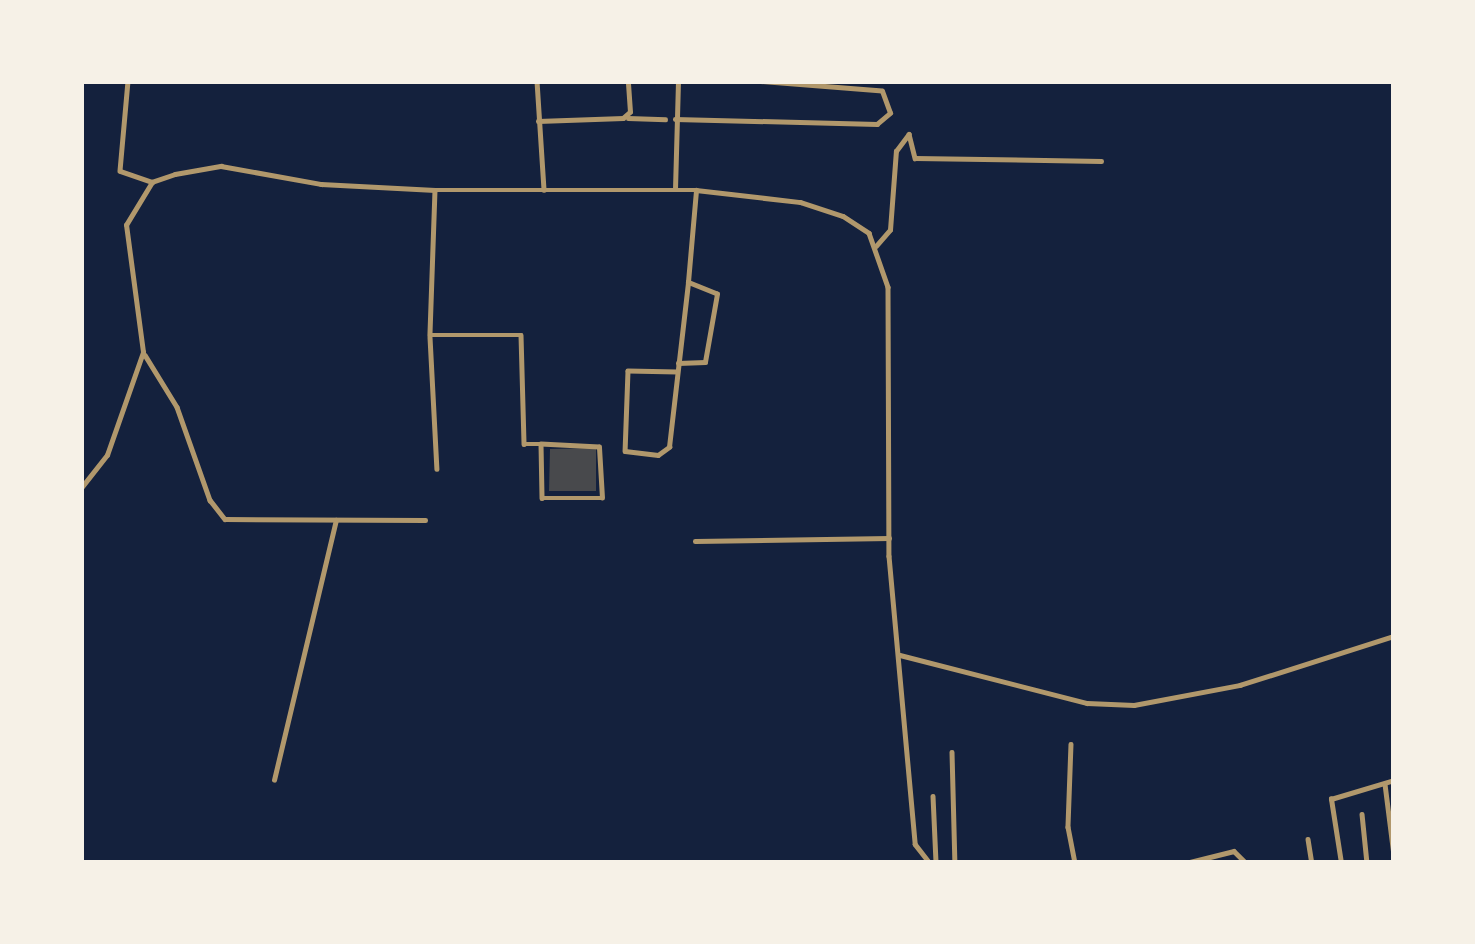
<!DOCTYPE html>
<style>
body{margin:0}
#map{position:relative;width:1475px;height:944px;overflow:hidden;background:#14213d;font-family:Rubik,sans-serif}
div>[style]{position:absolute}
[style*='--x']{left:calc(var(--x)*1px);top:calc(var(--y)*1px);width:calc(var(--w)*1px);rotate:calc(var(--a)*1deg)}
.building>*{inset:0;background:#48494c}
.minor>*{height:4.5px;margin:-2.25px;padding:0 2.25px;transform-origin:2.25px;border-radius:2.25px;background:#b1986c}
span{translate:-50% -50%;white-space:nowrap;text-align:center;line-height:1.15;-webkit-text-stroke:9px #f6f1e7;paint-order:stroke}
.frame{position:absolute;inset:0;border:84px solid #f6f1e7;pointer-events:none}
</style>
<div id="map">
<div class="building">
<div style="clip-path:polygon(596px 448px,596px 491px,549px 491px,550px 449px)"></div>
</div>
<div class="minor">
<div style="--x:128;--y:81;--w:90;--a:95.1"></div>
<div style="--x:120;--y:171;--w:34;--a:19"></div>
<div style="--x:537;--y:81;--w:109;--a:86.3"></div>
<div style="--x:628;--y:118;--w:37;--a:2"></div>
<div style="--x:675;--y:119;--w:202;--a:1.4"></div>
<div style="--x:877;--y:124;--w:17;--a:-40"></div>
<div style="--x:890;--y:113;--w:23;--a:-110"></div>
<div style="--x:882;--y:91;--w:128;--a:-175.5"></div>
<div style="--x:538;--y:121;--w:85;--a:-2"></div>
<div style="--x:623;--y:118;--w:9;--a:-41"></div>
<div style="--x:630;--y:112;--w:31;--a:-94"></div>
<div style="--x:675;--y:189;--w:108;--a:-88.4"></div>
<div style="--x:435;--y:190;--w:145;--a:92"></div>
<div style="--x:430;--y:335;--w:91;--a:0"></div>
<div style="--x:521;--y:335;--w:109;--a:88.4"></div>
<div style="--x:524;--y:444;--w:17;--a:0"></div>
<div style="--x:541;--y:444;--w:54;--a:88.9"></div>
<div style="--x:542;--y:498;--w:60;--a:0"></div>
<div style="--x:602;--y:498;--w:51;--a:-93.4"></div>
<div style="--x:599;--y:447;--w:58;--a:-177"></div>
<div style="--x:876;--y:246;--w:21;--a:-49"></div>
<div style="--x:890;--y:230;--w:79;--a:-85.7"></div>
<div style="--x:896;--y:151;--w:21;--a:-53"></div>
<div style="--x:909;--y:134;--w:25;--a:76"></div>
<div style="--x:915;--y:158;--w:186;--a:0.9"></div>
<div style="--x:430;--y:337;--w:132;--a:87"></div>
<div style="--x:145;--y:355;--w:61;--a:58.4"></div>
<div style="--x:177;--y:407;--w:99;--a:70.5"></div>
<div style="--x:210;--y:500;--w:24;--a:52"></div>
<div style="--x:225;--y:519;--w:200;--a:0.3"></div>
<div style="--x:678;--y:363;--w:27;--a:-2"></div>
<div style="--x:705;--y:362;--w:69;--a:-80"></div>
<div style="--x:717;--y:294;--w:31;--a:-158"></div>
<div style="--x:677;--y:372;--w:49;--a:-178.8"></div>
<div style="--x:628;--y:371;--w:80;--a:92.1"></div>
<div style="--x:625;--y:451;--w:33;--a:7"></div>
<div style="--x:658;--y:455;--w:14;--a:-36"></div>
<div style="--x:669;--y:447;--w:166;--a:-83.4"></div>
<div style="--x:688;--y:282;--w:92;--a:-85"></div>
<div style="--x:81;--y:488;--w:42;--a:-51.8"></div>
<div style="--x:107;--y:455;--w:109;--a:-70.7"></div>
<div style="--x:143;--y:352;--w:128;--a:-97.6"></div>
<div style="--x:126;--y:225;--w:50;--a:-58.8"></div>
<div style="--x:152;--y:182;--w:24;--a:-19"></div>
<div style="--x:175;--y:174;--w:47;--a:-9.9"></div>
<div style="--x:221;--y:166;--w:102;--a:10.2"></div>
<div style="--x:321;--y:184;--w:114;--a:3"></div>
<div style="--x:435;--y:190;--w:261;--a:0"></div>
<div style="--x:696;--y:190;--w:105;--a:6.6"></div>
<div style="--x:800;--y:202;--w:45;--a:18"></div>
<div style="--x:843;--y:216;--w:31;--a:33"></div>
<div style="--x:869;--y:233;--w:57;--a:70.6"></div>
<div style="--x:888;--y:287;--w:269;--a:89.8"></div>
<div style="--x:889;--y:556;--w:289;--a:84.8"></div>
<div style="--x:915;--y:844;--w:24;--a:52"></div>
<div style="--x:695;--y:541;--w:194;--a:-0.9"></div>
<div style="--x:900;--y:655;--w:193;--a:14.4"></div>
<div style="--x:1087;--y:703;--w:47;--a:2.4"></div>
<div style="--x:1134;--y:705;--w:108;--a:-10.7"></div>
<div style="--x:1240;--y:685;--w:162;--a:-17.7"></div>
<div style="--x:1071;--y:744;--w:83;--a:92.1"></div>
<div style="--x:1068;--y:827;--w:37;--a:79"></div>
<div style="--x:952;--y:752;--w:111;--a:88.5"></div>
<div style="--x:274;--y:780;--w:267;--a:-76.6"></div>
<div style="--x:1385;--y:784;--w:72;--a:82.8"></div>
<div style="--x:933;--y:796;--w:67;--a:87.4"></div>
<div style="--x:1362;--y:814;--w:49;--a:84.2"></div>
<div style="--x:1308;--y:839;--w:24;--a:81"></div>
<div style="--x:1186;--y:863;--w:49;--a:-14"></div>
<div style="--x:1234;--y:851;--w:17;--a:45"></div>
<div style="--x:1341;--y:863;--w:65;--a:-98.9"></div>
<div style="--x:1331;--y:799;--w:66;--a:-16.8"></div>
</div>
<div class="frame"></div>
</div>
